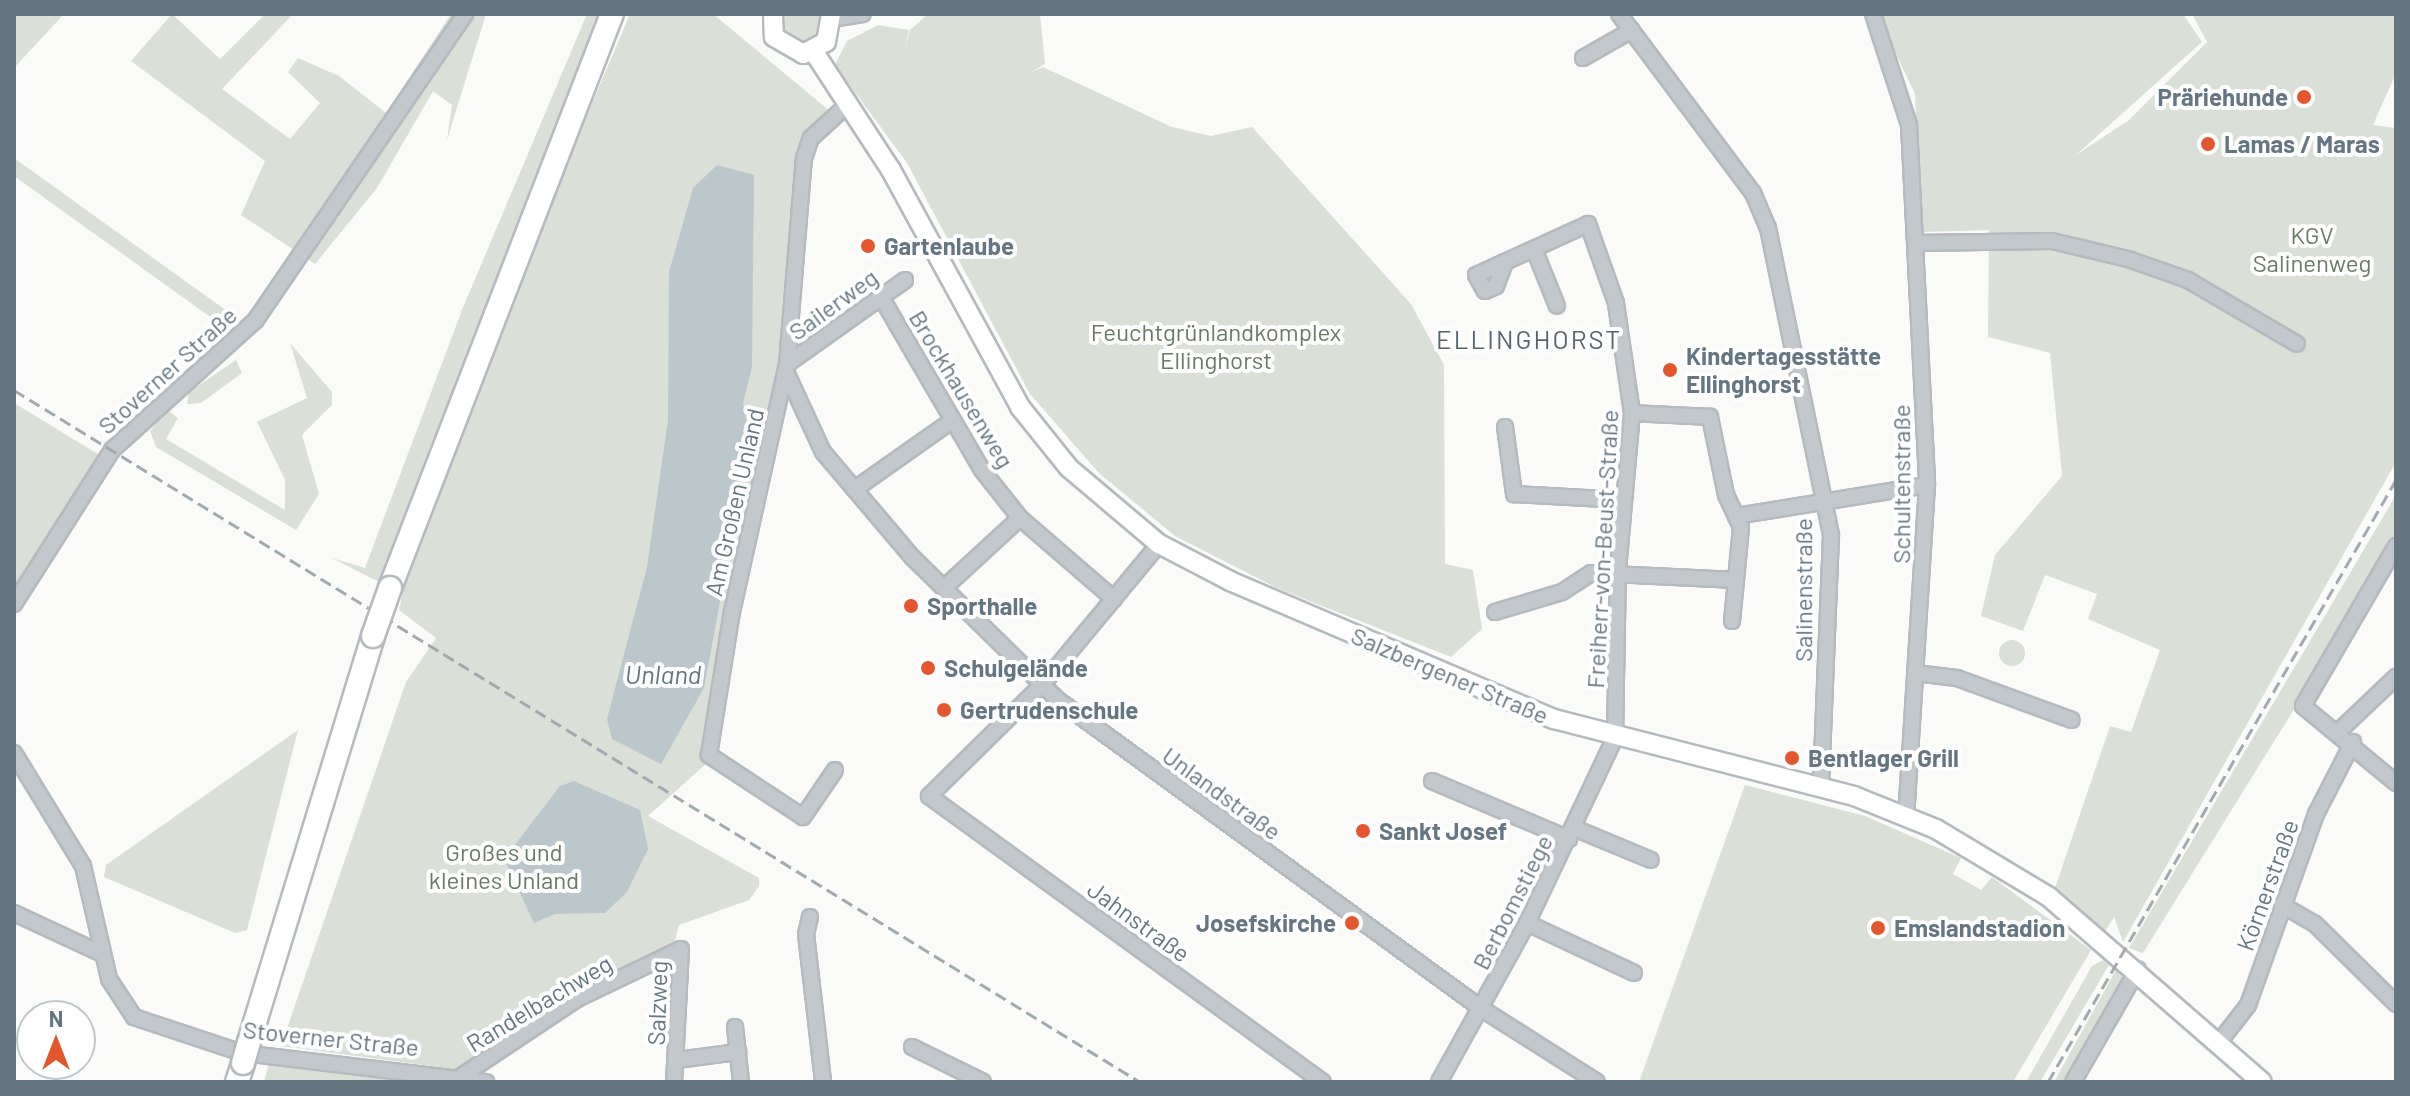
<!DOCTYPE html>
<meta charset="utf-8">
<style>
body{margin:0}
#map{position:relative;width:2410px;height:1096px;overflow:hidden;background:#fafaf8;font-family:Barlow,sans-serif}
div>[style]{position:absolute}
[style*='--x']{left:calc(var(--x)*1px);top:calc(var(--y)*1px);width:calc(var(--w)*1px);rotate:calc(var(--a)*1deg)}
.green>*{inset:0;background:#dadfd7}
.round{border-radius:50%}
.water>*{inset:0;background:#bbc7cb}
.roads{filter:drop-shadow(2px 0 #b5babe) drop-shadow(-2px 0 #b5babe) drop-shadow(0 2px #b5babe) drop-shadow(0 -2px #b5babe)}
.minor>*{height:14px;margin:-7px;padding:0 7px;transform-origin:7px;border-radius:7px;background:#c3c8cc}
.major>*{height:18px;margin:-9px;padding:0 9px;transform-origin:9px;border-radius:9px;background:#fff}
.highway>*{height:22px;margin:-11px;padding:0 11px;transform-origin:11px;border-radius:11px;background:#fff}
.rail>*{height:3px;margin-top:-1.5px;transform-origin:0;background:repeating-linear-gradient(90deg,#a2aab0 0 12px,transparent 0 18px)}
.bridges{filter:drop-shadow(2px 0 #b4b9bd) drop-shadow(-2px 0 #b4b9bd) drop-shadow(0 2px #b4b9bd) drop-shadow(0 -2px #b4b9bd)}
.highway-bridge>*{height:22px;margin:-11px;padding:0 11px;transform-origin:11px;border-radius:11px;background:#fff}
.dots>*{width:22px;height:22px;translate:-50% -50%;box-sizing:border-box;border:4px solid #fff;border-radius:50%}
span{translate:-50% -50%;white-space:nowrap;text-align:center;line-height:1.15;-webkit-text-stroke:8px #fff;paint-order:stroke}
.poi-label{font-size:24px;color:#657683;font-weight:700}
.right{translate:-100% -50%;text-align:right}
.left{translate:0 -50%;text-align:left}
.park-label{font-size:24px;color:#687a64}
.street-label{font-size:24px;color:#657683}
.neighbourhood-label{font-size:26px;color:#57646e;letter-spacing:2px}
.water-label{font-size:26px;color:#60757c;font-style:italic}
.frame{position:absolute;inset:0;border:16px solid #657683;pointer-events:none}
.north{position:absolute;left:16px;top:1000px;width:80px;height:80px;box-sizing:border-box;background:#fff;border:2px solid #c1c8cd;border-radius:50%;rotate:0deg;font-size:22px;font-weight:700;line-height:32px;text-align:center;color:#657683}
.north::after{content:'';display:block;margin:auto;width:28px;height:36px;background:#e4572e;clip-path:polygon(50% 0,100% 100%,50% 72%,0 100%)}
</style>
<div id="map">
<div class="green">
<div style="clip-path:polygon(14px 14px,64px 14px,14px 68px)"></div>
<div style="clip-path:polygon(172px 14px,220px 59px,265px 14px,293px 14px,222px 89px,290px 139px,320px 103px,288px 72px,298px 58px,339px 76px,386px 113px,451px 14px,486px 14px,447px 140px,452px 105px,433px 91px,377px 188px,315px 264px,241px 215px,265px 161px,131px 61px)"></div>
<div style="clip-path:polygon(587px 14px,605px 14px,383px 584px,332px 558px,365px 568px,462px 310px)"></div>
<div style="clip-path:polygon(630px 14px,713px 14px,831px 112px,802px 142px,789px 321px,708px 762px,648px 816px,759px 878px,759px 886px,749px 900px,679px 925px,672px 952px,469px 1071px,281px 1046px,406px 682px,436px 638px,399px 610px,407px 572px,484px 358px)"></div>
<div style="clip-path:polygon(780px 14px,824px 14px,825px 32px,806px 47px,783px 39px)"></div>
<div style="clip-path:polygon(928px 14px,1040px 14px,1045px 64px,1030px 73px,1043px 67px,1172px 127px,1211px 136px,1252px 127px,1411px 304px,1444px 365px,1445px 564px,1473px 570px,1482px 629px,1451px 657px,1279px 589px,1175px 536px,1099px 473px,1030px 394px,907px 163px,835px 65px,847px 41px,878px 25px,909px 30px,905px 50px,910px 30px)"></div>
<div style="clip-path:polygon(1877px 14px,2183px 14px,2202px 42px,2076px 155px,2129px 120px,2207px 42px,2192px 14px,2396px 14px,2396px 73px,2373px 125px,2396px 128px,2396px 462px,2123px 942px,2114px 917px,2104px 933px,2054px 891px,2110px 726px,2131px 732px,2160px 650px,2088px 619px,2097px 594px,2045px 575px,2023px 631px,1981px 616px,1995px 555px,2062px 476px,2050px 353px,1988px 337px,1989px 230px,1921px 232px,1915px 94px)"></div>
<div style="clip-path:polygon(14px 158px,167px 268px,241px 321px,220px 324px,14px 176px)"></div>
<div style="clip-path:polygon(290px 343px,332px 392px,332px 405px,302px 435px,319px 494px,296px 530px,156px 447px,150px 431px,167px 410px,178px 418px,166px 439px,285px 510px,285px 480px,257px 422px,307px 398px)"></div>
<div style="clip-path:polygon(236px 360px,242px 373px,201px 403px,187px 404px,189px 392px)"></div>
<div style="clip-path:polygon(14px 403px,101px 456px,14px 594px)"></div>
<div style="clip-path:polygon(2396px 495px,2396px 533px,2296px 706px,2143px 953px,2129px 948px)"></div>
<div class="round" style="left:1999px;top:640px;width:26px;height:26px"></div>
<div style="clip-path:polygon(298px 730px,247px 930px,235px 933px,104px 877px,106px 865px)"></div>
<div style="clip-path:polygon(1745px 785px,1865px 816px,1961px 858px,1953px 874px,1981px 890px,1992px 877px,2091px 950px,2013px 1082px,1639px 1082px)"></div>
<div style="clip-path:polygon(2103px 960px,2109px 965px,2040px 1082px,2026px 1082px,2092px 966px)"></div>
<div style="clip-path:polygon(2116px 970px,2125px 981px,2067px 1082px,2054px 1082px)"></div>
<div style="clip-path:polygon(269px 1063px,445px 1082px,264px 1082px)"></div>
</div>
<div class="water">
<div style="clip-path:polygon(717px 165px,754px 175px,752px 367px,743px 403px,750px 440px,704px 688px,661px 764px,612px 739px,607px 719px,647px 567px,668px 420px,669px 272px,693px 188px)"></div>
<div style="clip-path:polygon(574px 781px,640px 810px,648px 849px,627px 892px,605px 913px,555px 914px,534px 923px,504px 859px,560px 786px)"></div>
</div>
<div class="roads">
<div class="minor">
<div style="--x:1619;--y:14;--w:224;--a:53.2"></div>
<div style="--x:1753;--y:193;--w:38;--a:67"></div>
<div style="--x:1768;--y:228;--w:313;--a:78.4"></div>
<div style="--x:1831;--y:535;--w:252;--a:92.3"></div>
<div style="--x:1873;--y:14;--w:117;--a:72"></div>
<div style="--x:1909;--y:125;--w:360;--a:87.1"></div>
<div style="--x:1927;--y:485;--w:331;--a:93.6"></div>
<div style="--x:832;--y:19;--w:31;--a:-9"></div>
<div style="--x:1583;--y:58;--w:56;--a:-29.7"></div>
<div style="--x:1915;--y:243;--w:137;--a:-0.8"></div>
<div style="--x:2052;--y:241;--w:78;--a:13.3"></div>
<div style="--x:2128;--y:259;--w:64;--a:19.3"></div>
<div style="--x:2188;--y:280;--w:126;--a:30.4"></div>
<div style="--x:1534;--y:249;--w:61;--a:68"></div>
<div style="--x:881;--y:297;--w:200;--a:59.7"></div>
<div style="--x:982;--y:470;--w:61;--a:51.6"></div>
<div style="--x:1020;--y:518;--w:124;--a:40.8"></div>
<div style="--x:787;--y:364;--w:145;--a:-35.4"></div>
<div style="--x:786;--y:372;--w:88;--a:65.2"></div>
<div style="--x:823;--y:452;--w:139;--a:49.7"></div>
<div style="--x:913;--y:558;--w:203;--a:44.4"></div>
<div style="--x:1058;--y:700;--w:525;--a:36.08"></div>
<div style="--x:1482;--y:1009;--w:136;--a:32.4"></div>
<div style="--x:1505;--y:427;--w:68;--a:82.3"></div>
<div style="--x:1514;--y:494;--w:109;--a:3.2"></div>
<div style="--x:855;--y:489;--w:116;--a:-35.2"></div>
<div style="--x:1736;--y:516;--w:193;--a:-9.2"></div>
<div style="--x:1159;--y:544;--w:185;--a:129.7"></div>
<div style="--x:1041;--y:686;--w:157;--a:135.5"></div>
<div style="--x:929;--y:796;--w:487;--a:36"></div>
<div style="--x:2396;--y:546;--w:185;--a:120.2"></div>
<div style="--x:2303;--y:706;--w:121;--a:39.6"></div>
<div style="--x:945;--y:587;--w:102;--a:-42.6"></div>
<div style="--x:14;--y:604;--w:183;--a:-57.5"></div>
<div style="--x:112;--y:450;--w:193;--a:-42.1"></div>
<div style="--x:255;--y:321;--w:372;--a:-55.6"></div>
<div style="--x:1495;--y:612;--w:70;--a:-16.6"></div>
<div style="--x:1562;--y:592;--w:35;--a:-33"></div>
<div style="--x:1591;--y:573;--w:145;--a:2.8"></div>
<div style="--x:1736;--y:580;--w:53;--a:-84.6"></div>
<div style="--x:1741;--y:527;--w:35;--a:-115"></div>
<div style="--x:1726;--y:495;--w:80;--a:-101.6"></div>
<div style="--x:1710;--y:417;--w:78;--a:-177.1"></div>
<div style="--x:1732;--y:621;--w:41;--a:-84.4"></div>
<div style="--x:1915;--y:673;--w:42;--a:6.8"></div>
<div style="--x:1957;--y:678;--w:122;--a:20.1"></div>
<div style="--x:2339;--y:731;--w:79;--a:-43.5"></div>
<div style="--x:14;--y:753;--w:132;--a:58.6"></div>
<div style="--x:83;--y:866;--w:116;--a:77"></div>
<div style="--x:109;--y:979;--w:45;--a:56.7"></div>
<div style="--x:134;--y:1017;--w:114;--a:18.4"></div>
<div style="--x:242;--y:1053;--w:246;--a:6.8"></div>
<div style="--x:835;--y:770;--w:57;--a:124.2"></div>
<div style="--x:803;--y:817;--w:113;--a:-146.6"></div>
<div style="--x:709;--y:755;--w:145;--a:-80.9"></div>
<div style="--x:732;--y:612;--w:254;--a:-77.5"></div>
<div style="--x:787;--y:364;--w:207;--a:-85.3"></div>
<div style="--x:804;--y:158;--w:21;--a:-71"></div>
<div style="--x:811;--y:138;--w:47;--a:-42.4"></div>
<div style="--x:1432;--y:781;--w:149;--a:22.9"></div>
<div style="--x:1574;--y:828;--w:83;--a:22.6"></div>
<div style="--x:2282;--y:905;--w:38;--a:30"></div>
<div style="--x:2315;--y:924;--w:114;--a:44.6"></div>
<div style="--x:14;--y:913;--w:95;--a:24.9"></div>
<div style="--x:810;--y:917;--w:17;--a:103"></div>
<div style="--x:806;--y:934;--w:149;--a:83.4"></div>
<div style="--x:1527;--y:923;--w:118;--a:25"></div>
<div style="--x:735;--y:1027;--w:55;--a:83.8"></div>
<div style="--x:2220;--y:1041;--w:46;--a:-52.1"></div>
<div style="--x:2248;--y:1005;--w:203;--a:-70.4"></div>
<div style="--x:2316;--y:814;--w:81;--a:-62.8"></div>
<div style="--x:912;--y:1047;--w:79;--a:26.2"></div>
<div style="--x:677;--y:1060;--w:62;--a:-7.5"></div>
<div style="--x:463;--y:1075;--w:137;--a:-33.7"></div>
<div style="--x:577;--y:999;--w:115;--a:-25.7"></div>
<div style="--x:681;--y:949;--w:133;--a:93"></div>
<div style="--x:1439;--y:1082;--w:182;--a:-61"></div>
<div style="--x:1527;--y:923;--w:205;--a:-64.6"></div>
<div style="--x:1615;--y:738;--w:168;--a:-89"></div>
<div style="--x:1618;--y:570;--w:158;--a:-84.9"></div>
<div style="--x:1632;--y:413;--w:111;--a:-98.3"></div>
<div style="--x:1616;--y:303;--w:84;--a:-109.5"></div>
<div style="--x:1588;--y:224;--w:123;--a:155.5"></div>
<div style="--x:1476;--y:275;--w:18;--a:61"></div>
<div style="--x:1485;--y:291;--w:12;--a:-24"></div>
<div style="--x:1496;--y:286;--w:26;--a:-69"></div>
<div style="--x:2073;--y:1082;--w:130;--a:-60.1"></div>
</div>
<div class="major">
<div style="--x:773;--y:14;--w:23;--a:88"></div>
<div style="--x:774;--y:37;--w:34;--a:30"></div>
<div style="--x:803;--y:54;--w:26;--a:-28"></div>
<div style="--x:826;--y:42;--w:28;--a:-80"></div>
<div style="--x:814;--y:52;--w:141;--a:56.9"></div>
<div style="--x:891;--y:170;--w:270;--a:61.4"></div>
<div style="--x:1020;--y:407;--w:78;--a:51.2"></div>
<div style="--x:1069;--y:468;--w:118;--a:40.2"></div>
<div style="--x:1159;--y:544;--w:80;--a:27.5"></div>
<div style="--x:1230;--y:581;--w:352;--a:23.1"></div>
<div style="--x:1554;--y:719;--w:310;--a:14.4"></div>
<div style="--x:1854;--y:796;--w:88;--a:21.9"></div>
<div style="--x:1936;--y:829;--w:132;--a:31"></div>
<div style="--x:2049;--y:897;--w:282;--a:41"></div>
</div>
<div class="highway">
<div style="--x:390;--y:588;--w:615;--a:-68.86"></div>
<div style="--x:249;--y:1042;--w:425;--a:-73"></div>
<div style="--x:237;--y:1082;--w:20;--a:-72"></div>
</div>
</div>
<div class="rail">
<div style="--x:14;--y:390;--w:1322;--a:31.57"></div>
<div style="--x:2048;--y:1082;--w:695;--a:-59.97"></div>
</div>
<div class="bridges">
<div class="highway-bridge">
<div style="--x:373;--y:636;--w:51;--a:-70.5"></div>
<div style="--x:243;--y:1063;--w:22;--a:-74"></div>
</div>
</div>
<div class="dots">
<div style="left:2304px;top:97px;background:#e4572e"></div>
<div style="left:2208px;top:144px;background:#e4572e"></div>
<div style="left:868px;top:246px;background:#e4572e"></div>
<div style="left:1670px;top:370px;background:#e4572e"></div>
<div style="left:911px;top:606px;background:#e4572e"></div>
<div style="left:928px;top:668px;background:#e4572e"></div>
<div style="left:944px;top:710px;background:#e4572e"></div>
<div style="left:1792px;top:758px;background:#e4572e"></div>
<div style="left:1363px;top:831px;background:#e4572e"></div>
<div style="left:1352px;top:923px;background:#e4572e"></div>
<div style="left:1878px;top:928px;background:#e4572e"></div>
</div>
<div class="poi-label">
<span class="right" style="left:2288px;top:97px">Präriehunde</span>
<span class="left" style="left:2224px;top:144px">Lamas / Maras</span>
<span class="left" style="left:884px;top:246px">Gartenlaube</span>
<span class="left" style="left:1686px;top:370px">Kindertagesstätte<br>Ellinghorst</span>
<span class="left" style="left:927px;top:606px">Sporthalle</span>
<span class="left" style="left:944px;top:668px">Schulgelände</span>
<span class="left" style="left:960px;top:710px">Gertrudenschule</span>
<span class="left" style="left:1808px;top:758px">Bentlager Grill</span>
<span class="left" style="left:1379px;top:831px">Sankt Josef</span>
<span class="right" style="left:1336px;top:923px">Josefskirche</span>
<span class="left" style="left:1894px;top:928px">Emslandstadion</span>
</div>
<div class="park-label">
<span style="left:2312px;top:249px">KGV<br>Salinenweg</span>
<span style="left:1216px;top:346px">Feuchtgrünlandkomplex<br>Ellinghorst</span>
<span style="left:504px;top:866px">Großes und<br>kleines Unland</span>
</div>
<div class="street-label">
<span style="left:833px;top:304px;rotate:-36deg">Sailerweg</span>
<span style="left:167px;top:370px;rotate:-42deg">Stoverner Straße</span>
<span style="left:962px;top:389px;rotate:59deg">Brockhausenweg</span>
<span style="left:1901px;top:484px;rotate:-90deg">Schultenstraße</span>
<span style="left:734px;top:502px;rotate:-77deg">Am Großen Unland</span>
<span style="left:1602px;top:549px;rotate:-87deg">Freiherr-von-Beust-Straße</span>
<span style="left:1803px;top:590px;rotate:-90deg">Salinenstraße</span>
<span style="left:1450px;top:675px;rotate:23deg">Salzbergener Straße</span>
<span style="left:1222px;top:793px;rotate:36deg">Unlandstraße</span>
<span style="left:2267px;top:885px;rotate:-70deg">Körnerstraße</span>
<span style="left:1512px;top:902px;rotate:-63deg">Berbomstiege</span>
<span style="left:1139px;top:921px;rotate:36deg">Jahnstraße</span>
<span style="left:539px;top:1003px;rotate:-31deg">Randelbachweg</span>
<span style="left:657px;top:1003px;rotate:-88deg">Salzweg</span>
<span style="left:331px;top:1038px;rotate:6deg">Stoverner Straße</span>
</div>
<div class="neighbourhood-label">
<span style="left:1529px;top:339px">ELLINGHORST</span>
</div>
<div class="water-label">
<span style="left:663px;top:674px">Unland</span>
</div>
<div class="frame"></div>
<div class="north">N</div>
</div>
